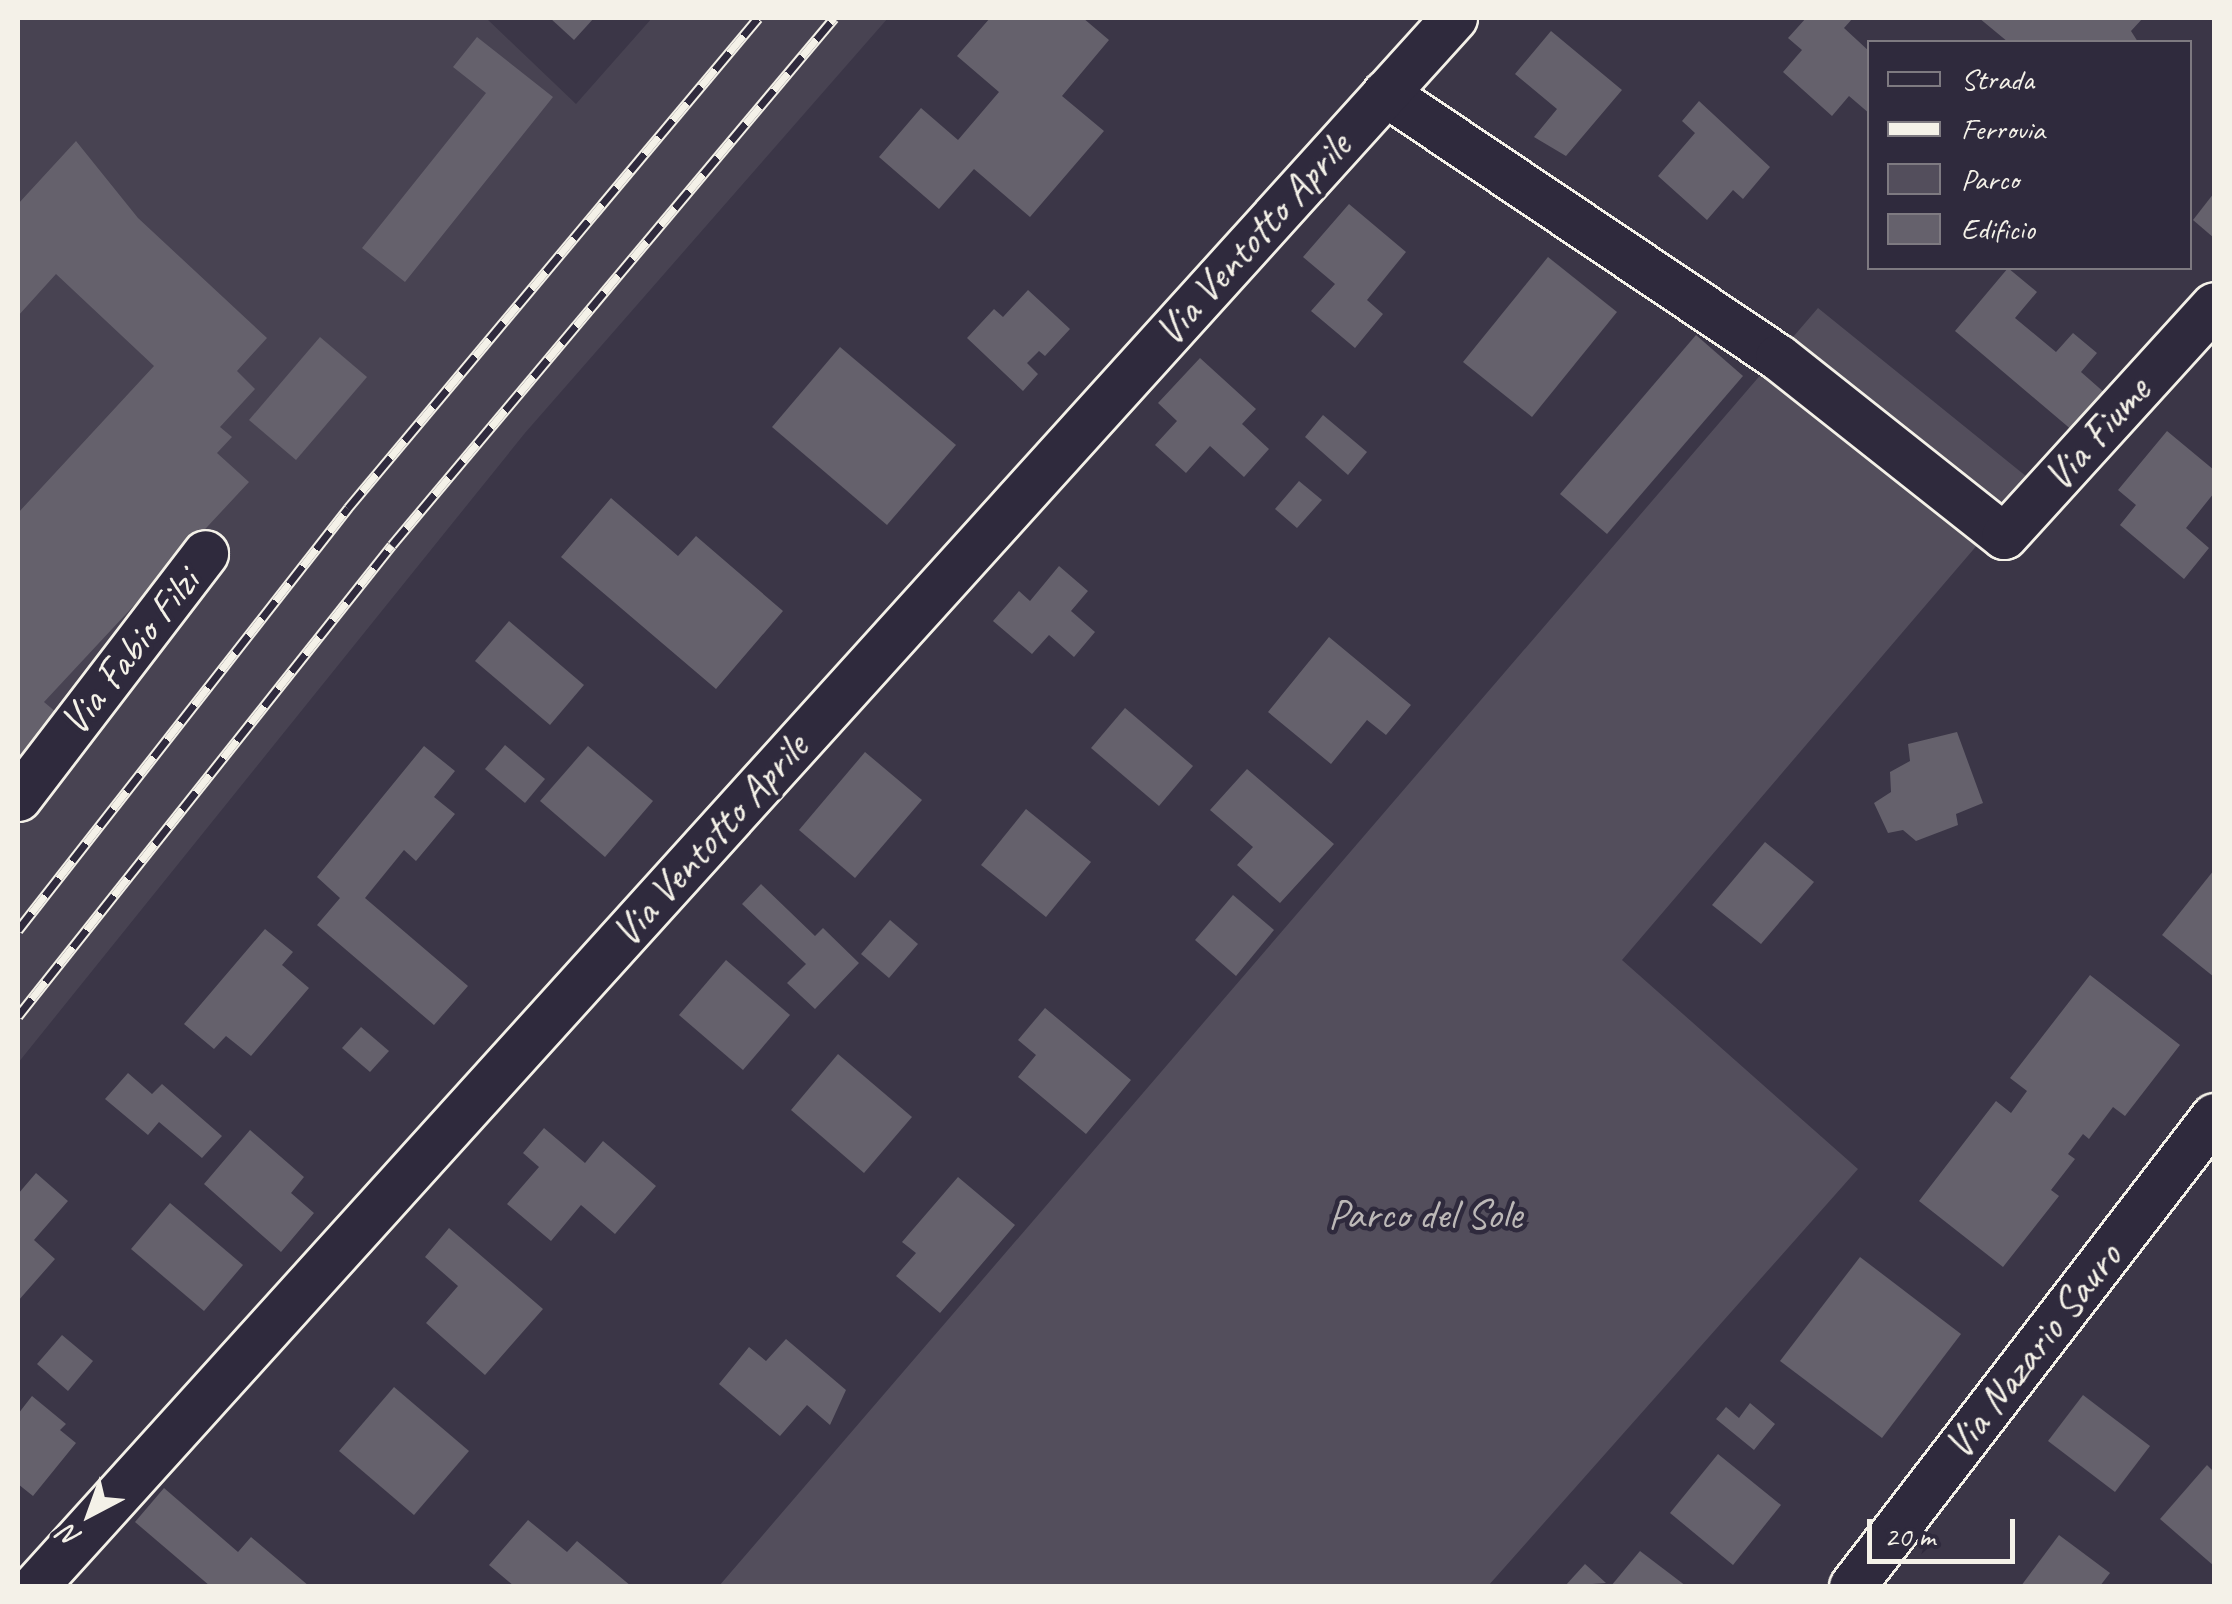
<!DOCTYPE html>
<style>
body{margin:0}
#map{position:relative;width:2232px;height:1604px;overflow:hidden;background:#3b3647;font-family:Caveat,sans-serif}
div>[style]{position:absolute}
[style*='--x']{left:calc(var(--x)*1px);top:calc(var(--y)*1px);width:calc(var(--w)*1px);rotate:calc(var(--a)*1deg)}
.built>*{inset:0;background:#484352}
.green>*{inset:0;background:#534e5c}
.building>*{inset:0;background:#65616c}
.roads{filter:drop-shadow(2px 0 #f4f1e8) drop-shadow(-2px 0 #f4f1e8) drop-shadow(0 2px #f4f1e8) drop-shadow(0 -2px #f4f1e8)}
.street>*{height:45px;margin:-22.5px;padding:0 22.5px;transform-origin:22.5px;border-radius:22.5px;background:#2f2a3d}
.rail>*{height:11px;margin-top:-5.5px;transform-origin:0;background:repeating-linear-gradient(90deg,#2f2a3d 0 22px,#f4f1e8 0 44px);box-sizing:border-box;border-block:2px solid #f4f1e8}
span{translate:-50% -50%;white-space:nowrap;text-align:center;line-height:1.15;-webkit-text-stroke:9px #2f2a3d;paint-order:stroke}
.street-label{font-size:42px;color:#f4f1e8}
.park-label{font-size:42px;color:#bcb8b7}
.frame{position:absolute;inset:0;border:20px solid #f4f1e8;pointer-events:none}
.legend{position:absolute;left:1867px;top:40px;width:325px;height:230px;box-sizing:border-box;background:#2f2a3d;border:2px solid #7e7a81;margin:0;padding:12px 18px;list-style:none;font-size:30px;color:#f4f1e8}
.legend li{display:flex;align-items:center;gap:20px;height:50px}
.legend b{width:50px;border:2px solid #7e7a81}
.north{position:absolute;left:40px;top:1464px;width:100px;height:100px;-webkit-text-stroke:8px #2f2a3d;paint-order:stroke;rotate:221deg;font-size:28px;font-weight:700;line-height:40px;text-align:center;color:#f4f1e8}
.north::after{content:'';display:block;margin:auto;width:35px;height:45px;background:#f4f1e8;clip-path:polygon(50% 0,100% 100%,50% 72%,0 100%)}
.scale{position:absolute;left:1867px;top:1519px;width:148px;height:45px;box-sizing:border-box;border:5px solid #f4f1e8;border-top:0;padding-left:12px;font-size:30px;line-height:35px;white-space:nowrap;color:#f4f1e8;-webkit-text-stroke:8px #2f2a3d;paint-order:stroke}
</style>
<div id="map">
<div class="built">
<div style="clip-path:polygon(18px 18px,486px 18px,576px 104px,652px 18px,888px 18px,525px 433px,18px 1063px)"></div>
</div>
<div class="green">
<div style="clip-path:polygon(1818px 308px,2032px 481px,1622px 960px,1858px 1169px,1488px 1586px,719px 1586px)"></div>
</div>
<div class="building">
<div style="clip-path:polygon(550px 18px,594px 18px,574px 40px)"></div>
<div style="clip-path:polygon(990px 18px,1083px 18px,1109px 40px,1062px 96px,1104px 131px,1030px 217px,974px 169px,939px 209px,879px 157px,921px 108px,958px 140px,999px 92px,957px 56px)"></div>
<div style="clip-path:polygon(1806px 18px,1853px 18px,1844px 28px,1870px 52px,1870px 114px,1849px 96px,1832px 116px,1783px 72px,1802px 50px,1788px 38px)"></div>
<div style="clip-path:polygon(1979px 18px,2143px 18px,2131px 31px,2138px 42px,2008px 42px)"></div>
<div style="clip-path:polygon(1551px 31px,1622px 90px,1566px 156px,1534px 137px,1557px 109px,1515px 74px)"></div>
<div style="clip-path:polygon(477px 37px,553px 97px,405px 282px,362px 248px,486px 93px,453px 67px)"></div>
<div style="clip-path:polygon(1699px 101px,1770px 167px,1743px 199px,1733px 190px,1707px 220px,1658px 176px,1695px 133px,1682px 121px)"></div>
<div style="clip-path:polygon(76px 141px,138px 218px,267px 338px,237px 371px,255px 389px,220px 427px,232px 437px,217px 453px,249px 482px,44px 702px,57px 713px,18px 762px,18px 513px,154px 366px,56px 274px,18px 316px,18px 204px)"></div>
<div style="clip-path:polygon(2214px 193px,2214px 238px,2193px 220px)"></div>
<div style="clip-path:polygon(1349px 204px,1406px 252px,1367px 300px,1383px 314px,1355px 348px,1311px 311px,1335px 284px,1303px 257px)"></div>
<div style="clip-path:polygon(1548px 257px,1617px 312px,1532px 417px,1463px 362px)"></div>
<div style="clip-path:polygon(2008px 268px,2037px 292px,2015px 318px,2056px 352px,2073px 333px,2097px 353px,2081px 372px,2106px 394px,2073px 431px,1955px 331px)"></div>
<div style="clip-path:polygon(1028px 290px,1070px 329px,1045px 356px,1039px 351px,1027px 363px,1038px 374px,1023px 391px,967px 338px,994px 309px,1003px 317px)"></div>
<div style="clip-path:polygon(1696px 335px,1743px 376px,1607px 534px,1560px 494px)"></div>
<div style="clip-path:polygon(320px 337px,367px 377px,296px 460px,249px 420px)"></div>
<div style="clip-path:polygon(840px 347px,956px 445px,887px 525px,772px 427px)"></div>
<div style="clip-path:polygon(1200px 358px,1256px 409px,1242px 424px,1269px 449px,1244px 477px,1210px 446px,1186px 473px,1155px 445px,1177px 421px,1158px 403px)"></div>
<div style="clip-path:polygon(1323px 415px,1367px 452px,1348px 475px,1305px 437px)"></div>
<div style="clip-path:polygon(2167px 431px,2214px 470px,2214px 493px,2186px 528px,2209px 548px,2184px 579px,2120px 525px,2136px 505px,2118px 490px)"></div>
<div style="clip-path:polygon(1299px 481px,1322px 500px,1297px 528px,1275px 509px)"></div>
<div style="clip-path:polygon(611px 498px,678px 556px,696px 536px,783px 611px,716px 689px,561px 557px)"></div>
<div style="clip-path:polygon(1059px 566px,1088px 591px,1071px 611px,1095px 632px,1074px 657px,1049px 635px,1032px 654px,993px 621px,1019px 591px,1030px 601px)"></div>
<div style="clip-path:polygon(509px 621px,584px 685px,550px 725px,475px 661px)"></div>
<div style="clip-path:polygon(1329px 637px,1411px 705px,1386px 735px,1367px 720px,1331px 764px,1268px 712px)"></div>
<div style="clip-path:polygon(1125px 708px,1193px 766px,1159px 806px,1091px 748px)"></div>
<div style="clip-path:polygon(1957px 732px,1983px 803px,1956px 814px,1958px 825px,1916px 841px,1903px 830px,1888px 833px,1874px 803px,1891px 792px,1890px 772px,1910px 761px,1908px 744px)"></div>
<div style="clip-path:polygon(505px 745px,545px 779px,525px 803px,485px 769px)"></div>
<div style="clip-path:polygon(424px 746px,455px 771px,434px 797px,455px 814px,416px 861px,404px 850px,365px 898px,468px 986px,434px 1025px,317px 925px,340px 898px,317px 877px)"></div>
<div style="clip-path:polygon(588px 746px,653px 801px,605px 857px,540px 801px)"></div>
<div style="clip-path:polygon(865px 752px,922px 800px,855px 878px,799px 830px)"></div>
<div style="clip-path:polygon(1247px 769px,1334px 844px,1280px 903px,1237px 865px,1253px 847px,1210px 810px)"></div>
<div style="clip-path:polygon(1026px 809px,1091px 862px,1046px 917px,981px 865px)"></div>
<div style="clip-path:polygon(1765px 842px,1814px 882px,1761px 944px,1712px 905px)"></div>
<div style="clip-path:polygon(2214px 870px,2214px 977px,2162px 935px)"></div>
<div style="clip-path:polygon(761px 884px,815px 936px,823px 928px,859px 963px,815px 1009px,787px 983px,806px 964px,742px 904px)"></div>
<div style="clip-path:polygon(1233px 895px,1274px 930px,1236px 976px,1195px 940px)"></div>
<div style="clip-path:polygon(890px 920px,918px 944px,889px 978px,861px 954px)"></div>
<div style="clip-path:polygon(265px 929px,293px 952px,282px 965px,309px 988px,251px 1056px,226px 1036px,214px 1049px,184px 1024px)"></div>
<div style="clip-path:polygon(726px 960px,790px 1015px,743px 1070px,679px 1015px)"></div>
<div style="clip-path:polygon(2090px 975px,2180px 1045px,2125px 1116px,2113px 1107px,2089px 1139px,2083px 1134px,2068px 1154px,2075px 1159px,2051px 1190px,2059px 1196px,2003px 1267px,1919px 1201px,1996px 1101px,2011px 1113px,2027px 1091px,2010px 1078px)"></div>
<div style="clip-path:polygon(1045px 1008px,1131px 1080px,1086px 1134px,1018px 1077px,1036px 1055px,1018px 1040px)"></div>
<div style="clip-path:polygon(361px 1027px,389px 1051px,370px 1072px,342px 1048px)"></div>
<div style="clip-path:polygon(838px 1054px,912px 1117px,864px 1173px,791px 1110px)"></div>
<div style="clip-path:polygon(128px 1073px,152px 1094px,162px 1084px,222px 1136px,202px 1158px,159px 1122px,148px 1135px,105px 1099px)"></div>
<div style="clip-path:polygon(544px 1128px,585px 1163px,603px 1141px,656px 1186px,615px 1234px,581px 1205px,551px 1241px,507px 1204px,539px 1167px,523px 1153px)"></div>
<div style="clip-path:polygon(250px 1130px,304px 1177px,291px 1193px,314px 1213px,281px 1252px,204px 1184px)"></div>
<div style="clip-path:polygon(36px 1173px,68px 1201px,34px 1240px,55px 1259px,18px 1301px,18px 1194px)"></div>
<div style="clip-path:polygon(958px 1177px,1015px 1225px,940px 1313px,896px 1276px,916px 1253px,902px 1242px)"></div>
<div style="clip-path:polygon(170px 1203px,243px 1265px,204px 1311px,131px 1249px)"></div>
<div style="clip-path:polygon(449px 1228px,543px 1309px,485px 1375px,426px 1323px,458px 1286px,425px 1257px)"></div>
<div style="clip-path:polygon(1860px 1257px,1961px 1334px,1882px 1438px,1780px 1361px)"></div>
<div style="clip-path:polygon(62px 1335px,93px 1361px,68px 1391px,37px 1364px)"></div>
<div style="clip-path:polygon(786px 1339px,846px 1390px,830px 1425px,807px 1405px,780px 1436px,719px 1384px,749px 1347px,766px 1361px)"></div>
<div style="clip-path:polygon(394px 1387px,469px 1451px,414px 1515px,339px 1451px)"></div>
<div style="clip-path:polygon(2083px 1395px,2150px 1446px,2115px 1492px,2048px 1441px)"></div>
<div style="clip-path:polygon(32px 1396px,66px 1424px,60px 1430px,76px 1443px,33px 1496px,18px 1484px,18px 1414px)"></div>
<div style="clip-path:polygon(1750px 1403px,1775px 1424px,1754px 1450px,1716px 1419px,1726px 1407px,1739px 1418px)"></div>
<div style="clip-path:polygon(1718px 1454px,1781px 1505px,1733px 1565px,1670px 1513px)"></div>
<div style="clip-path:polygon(2207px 1465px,2214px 1472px,2214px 1566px,2160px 1519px)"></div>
<div style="clip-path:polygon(164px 1488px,238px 1552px,251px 1537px,309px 1586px,210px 1586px,135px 1522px)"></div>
<div style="clip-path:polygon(528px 1520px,567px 1552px,577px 1541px,631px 1586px,514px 1586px,489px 1565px)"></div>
<div style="clip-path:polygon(2059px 1535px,2110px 1573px,2100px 1586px,2021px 1586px)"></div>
<div style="clip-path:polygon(1640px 1551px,1686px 1586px,1611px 1586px)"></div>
<div style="clip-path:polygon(1585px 1564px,1606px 1583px,1565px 1586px)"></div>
</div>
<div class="roads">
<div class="street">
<div style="--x:1385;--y:93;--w:473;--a:33.9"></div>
<div style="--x:1778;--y:357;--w:288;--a:38.4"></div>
<div style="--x:2004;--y:536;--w:312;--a:-47.7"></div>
<div style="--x:18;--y:798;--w:308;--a:-52.6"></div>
<div style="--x:35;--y:1586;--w:2115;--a:-47.86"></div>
<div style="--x:1852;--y:1586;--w:593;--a:-52.4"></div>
</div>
</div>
<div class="rail">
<div style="--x:18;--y:930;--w:536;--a:-51.97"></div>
<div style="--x:348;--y:508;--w:639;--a:-50.08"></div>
<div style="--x:18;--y:1016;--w:601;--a:-51.55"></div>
<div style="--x:392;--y:545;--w:688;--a:-50.01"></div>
</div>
<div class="street-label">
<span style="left:1253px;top:239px;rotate:-48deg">Via Ventotto Aprile</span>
<span style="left:2097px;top:434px;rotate:-48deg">Via Fiume</span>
<span style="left:130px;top:652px;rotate:-52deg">Via Fabio Filzi</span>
<span style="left:710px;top:840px;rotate:-48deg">Via Ventotto Aprile</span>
<span style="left:2033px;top:1351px;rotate:-52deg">Via Nazario Sauro</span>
</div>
<div class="park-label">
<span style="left:1425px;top:1215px">Parco del Sole</span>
</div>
<div class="frame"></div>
<ul class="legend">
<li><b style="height:12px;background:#2f2a3d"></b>Strada</li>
<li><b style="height:12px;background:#f4f1e8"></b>Ferrovia</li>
<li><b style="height:28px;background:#534e5c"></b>Parco</li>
<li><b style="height:28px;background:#65616c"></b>Edificio</li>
</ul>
<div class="north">N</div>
<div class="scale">20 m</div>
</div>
